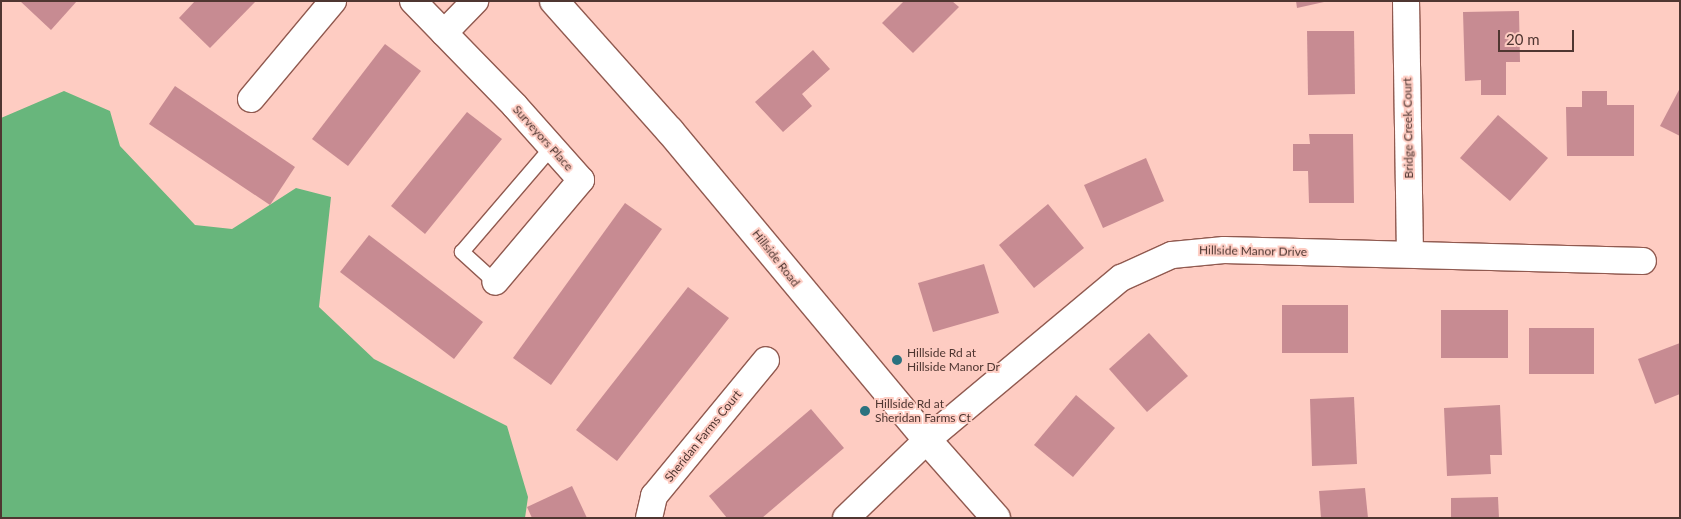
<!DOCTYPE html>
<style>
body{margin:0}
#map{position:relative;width:1681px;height:519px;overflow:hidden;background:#feccc2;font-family:Lato,sans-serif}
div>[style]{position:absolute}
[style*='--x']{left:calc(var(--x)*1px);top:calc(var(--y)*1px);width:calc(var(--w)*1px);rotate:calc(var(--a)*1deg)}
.forest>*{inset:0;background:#68b67c}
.building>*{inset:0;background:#c78b92}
.roads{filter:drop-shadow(1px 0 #915a50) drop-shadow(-1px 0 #915a50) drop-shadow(0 1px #915a50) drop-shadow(0 -1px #915a50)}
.lane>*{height:14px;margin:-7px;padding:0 7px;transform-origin:7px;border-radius:7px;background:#fff}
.street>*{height:26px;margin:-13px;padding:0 13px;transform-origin:13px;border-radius:13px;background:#fff}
.secondary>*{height:28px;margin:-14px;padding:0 14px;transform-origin:14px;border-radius:14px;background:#fff}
.dots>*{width:14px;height:14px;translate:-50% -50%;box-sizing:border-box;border:2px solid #feccc2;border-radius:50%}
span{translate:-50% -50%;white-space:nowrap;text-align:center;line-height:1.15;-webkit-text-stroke:4px #feccc2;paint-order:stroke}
.street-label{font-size:12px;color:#4f3631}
.poi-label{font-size:12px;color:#4f3631}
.left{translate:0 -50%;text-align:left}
.frame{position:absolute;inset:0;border:2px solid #4f3631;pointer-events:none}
.scale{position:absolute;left:1498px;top:30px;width:76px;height:22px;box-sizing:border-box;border:2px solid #4f3631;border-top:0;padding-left:6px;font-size:15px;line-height:18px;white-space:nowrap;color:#4f3631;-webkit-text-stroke:4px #feccc2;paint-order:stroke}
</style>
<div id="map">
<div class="forest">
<div style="clip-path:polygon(64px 91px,110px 111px,120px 146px,195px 225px,232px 229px,296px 188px,331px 197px,319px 307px,374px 359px,507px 426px,528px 497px,525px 518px,1px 518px,1px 118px)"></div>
</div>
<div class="building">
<div style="clip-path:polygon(20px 1px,77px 1px,51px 30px)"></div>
<div style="clip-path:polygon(195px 1px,256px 1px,210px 48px,179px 18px)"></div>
<div style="clip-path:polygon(904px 1px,952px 1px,959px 7px,913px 53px,882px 23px)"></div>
<div style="clip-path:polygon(1296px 1px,1324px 1px,1324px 2px,1297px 8px)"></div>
<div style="clip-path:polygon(1519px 11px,1520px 62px,1506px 62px,1506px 95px,1481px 95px,1481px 80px,1465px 81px,1463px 12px)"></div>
<div style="clip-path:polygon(1307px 31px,1354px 31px,1355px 94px,1308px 95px)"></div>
<div style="clip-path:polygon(385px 44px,421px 71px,348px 166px,312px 139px)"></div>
<div style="clip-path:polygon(813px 50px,830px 69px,802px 94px,812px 106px,783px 132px,755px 102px)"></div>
<div style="clip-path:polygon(175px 86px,295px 167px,270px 205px,149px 124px)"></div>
<div style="clip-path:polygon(1680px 88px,1680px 136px,1660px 126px)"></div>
<div style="clip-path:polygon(1582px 91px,1607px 91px,1607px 105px,1634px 105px,1634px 156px,1567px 156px,1566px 107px,1582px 107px)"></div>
<div style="clip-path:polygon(467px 112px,502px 139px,425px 234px,391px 206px)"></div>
<div style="clip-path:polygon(1498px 115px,1548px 158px,1510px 201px,1460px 158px)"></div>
<div style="clip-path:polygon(1309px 134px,1353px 134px,1354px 203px,1309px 203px,1308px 171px,1293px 171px,1293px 144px,1310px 144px)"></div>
<div style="clip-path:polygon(1146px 158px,1164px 201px,1103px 228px,1084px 185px)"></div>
<div style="clip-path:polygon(625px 203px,662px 229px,551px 385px,513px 358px)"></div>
<div style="clip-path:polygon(1048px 204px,1084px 248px,1034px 288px,999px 245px)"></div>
<div style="clip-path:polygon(369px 235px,483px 322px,454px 359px,340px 272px)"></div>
<div style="clip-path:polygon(984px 264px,999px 313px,933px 332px,918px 283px)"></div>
<div style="clip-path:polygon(688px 287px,729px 318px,617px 461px,576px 430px)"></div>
<div style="clip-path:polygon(1282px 305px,1348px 305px,1348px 353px,1282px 353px)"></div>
<div style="clip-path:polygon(1441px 310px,1508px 310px,1508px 358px,1441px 358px)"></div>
<div style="clip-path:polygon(1529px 328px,1594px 328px,1594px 374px,1529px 374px)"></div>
<div style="clip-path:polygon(1149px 333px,1188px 376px,1147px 412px,1109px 369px)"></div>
<div style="clip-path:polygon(1680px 343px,1680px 394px,1655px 404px,1638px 359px)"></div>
<div style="clip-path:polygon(1076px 395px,1115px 428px,1073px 477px,1034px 445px)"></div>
<div style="clip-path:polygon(1354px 397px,1357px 464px,1312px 466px,1310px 399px)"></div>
<div style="clip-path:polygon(1500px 405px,1502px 455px,1490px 455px,1491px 474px,1447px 476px,1444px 408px)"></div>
<div style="clip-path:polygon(811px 409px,844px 448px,762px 518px,727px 518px,709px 496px)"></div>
<div style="clip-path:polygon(572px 486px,587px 518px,532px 518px,527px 507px)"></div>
<div style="clip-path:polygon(1365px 488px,1368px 518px,1321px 518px,1319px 491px)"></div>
<div style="clip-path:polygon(1498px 497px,1499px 518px,1451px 518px,1451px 498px)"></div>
</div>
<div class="roads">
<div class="lane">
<div style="--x:495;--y:282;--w:45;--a:-137.7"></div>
<div style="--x:462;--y:252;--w:138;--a:-49.4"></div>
</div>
<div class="street">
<div style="--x:413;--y:1;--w:146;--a:45.8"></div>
<div style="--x:515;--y:106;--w:99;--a:48.3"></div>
<div style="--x:581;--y:180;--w:133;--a:130.1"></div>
<div style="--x:1406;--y:1;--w:253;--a:89.1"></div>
<div style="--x:444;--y:33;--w:45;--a:-45.9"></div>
<div style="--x:251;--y:99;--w:128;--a:-50.1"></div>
<div style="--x:649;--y:518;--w:23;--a:-77"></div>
<div style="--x:654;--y:496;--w:176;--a:-50.5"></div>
<div style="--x:846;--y:518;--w:112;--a:-43.9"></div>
<div style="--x:927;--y:440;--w:253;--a:-39.9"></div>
<div style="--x:1121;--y:278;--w:56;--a:-24.3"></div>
<div style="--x:1172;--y:255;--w:52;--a:-5.5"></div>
<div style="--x:1224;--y:250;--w:419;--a:1.5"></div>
</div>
<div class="secondary">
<div style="--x:554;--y:1;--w:174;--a:48.3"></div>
<div style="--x:670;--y:131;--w:402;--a:50.2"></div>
<div style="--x:927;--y:440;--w:104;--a:48.5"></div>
</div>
</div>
<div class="dots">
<div style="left:897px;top:360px;background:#2b727f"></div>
<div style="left:865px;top:411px;background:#2b727f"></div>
</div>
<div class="street-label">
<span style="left:1408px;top:128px;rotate:-91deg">Bridge Creek Court</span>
<span style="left:543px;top:138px;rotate:48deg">Surveyors Place</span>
<span style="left:1253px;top:251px;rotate:1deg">Hillside Manor Drive</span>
<span style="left:776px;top:258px;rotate:52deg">Hillside Road</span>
<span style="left:703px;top:436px;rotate:-51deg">Sheridan Farms Court</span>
</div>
<div class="poi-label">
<span class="left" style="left:907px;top:360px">Hillside Rd at<br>Hillside Manor Dr</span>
<span class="left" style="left:875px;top:411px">Hillside Rd at<br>Sheridan Farms Ct</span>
</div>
<div class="frame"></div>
<div class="scale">20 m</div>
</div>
